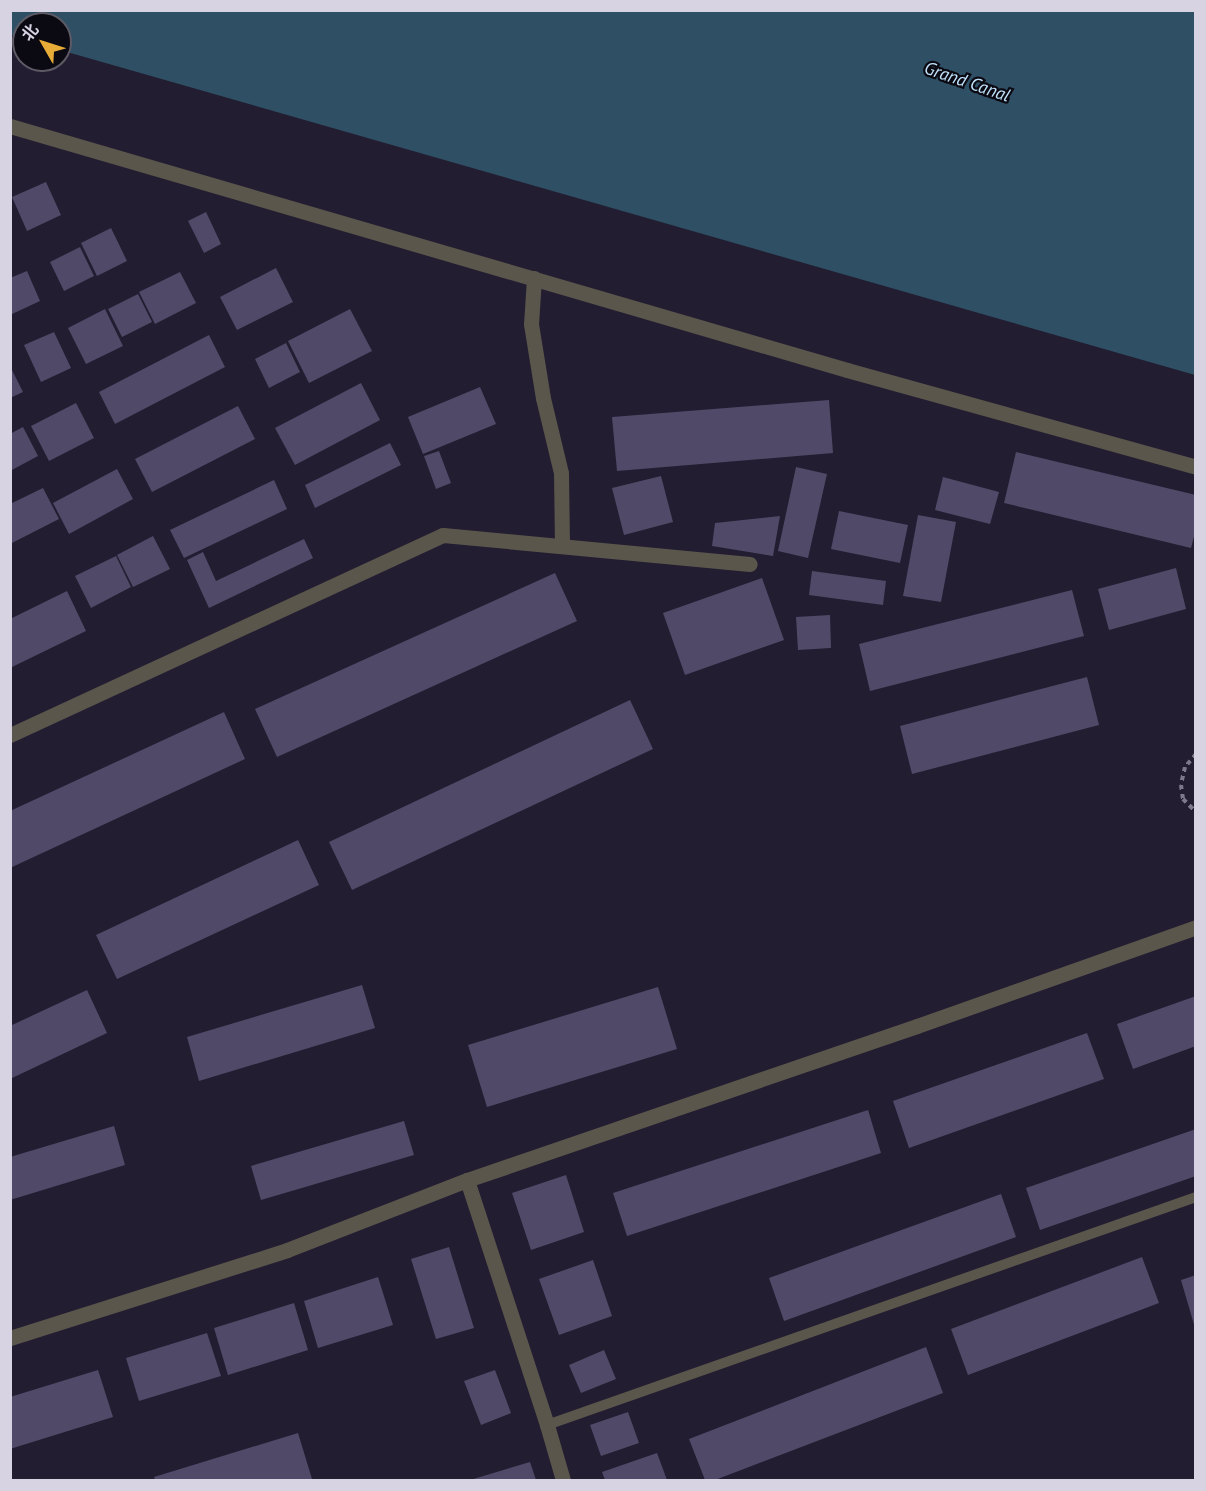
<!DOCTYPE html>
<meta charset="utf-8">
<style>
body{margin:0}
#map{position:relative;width:1206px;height:1491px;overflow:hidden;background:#221d31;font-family:"PT Sans","Noto Sans SC",sans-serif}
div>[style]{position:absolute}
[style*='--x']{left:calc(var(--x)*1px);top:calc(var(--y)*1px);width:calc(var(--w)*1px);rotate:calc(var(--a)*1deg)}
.water>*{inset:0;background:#2f4f64}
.building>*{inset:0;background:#514968}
.path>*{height:4px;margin-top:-2px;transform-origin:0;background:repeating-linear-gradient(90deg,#7d788a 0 4.5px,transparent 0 9px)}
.lane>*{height:10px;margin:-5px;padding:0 5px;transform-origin:5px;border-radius:5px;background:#5a564b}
.street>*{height:15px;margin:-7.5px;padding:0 7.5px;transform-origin:7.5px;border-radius:7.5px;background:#5a564b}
span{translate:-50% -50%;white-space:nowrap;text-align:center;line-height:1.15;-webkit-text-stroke:4.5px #0b0912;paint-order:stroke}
.water-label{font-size:18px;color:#c1e3fb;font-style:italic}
.frame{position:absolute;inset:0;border:12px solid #d7d3e2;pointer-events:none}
.north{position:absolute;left:12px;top:12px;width:60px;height:60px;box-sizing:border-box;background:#0b0912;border:2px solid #5d5a65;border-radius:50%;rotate:309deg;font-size:16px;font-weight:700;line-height:24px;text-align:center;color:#d7d3e2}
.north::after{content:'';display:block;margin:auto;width:21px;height:27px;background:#e7ac37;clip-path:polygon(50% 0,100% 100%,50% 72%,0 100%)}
</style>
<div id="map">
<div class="water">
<div style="clip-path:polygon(10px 11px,1195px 11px,1195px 375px,60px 50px,60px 24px,24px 24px,24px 39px,11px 35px)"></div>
</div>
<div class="building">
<div style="clip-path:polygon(46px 182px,61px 215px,27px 231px,12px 197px)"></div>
<div style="clip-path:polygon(206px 212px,221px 244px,204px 253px,188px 221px)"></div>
<div style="clip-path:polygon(111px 228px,127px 261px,97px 276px,81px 243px)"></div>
<div style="clip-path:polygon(80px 247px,94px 276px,64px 291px,50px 262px)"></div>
<div style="clip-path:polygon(276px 268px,293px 302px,237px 330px,220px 297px)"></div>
<div style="clip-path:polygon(27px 271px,40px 301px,10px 315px,10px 278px)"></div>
<div style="clip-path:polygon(180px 272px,196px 303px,155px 324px,139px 292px)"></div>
<div style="clip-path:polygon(138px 294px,152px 322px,122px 337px,108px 309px)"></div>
<div style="clip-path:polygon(105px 309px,123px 346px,86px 364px,68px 328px)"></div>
<div style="clip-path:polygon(350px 309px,372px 351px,309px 383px,288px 341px)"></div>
<div style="clip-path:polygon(54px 332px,71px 368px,41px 382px,24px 345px)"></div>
<div style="clip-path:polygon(209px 335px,225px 367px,115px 424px,99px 392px)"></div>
<div style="clip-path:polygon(286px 343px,300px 372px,269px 388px,255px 359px)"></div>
<div style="clip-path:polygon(10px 366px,23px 392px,10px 398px)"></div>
<div style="clip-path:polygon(361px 383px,380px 420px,295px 465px,275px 428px)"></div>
<div style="clip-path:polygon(480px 387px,496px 424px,423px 454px,408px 417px)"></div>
<div style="clip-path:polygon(829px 400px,833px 453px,617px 471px,612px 417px)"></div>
<div style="clip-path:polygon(76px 403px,94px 438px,49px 461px,31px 426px)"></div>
<div style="clip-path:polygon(238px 406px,255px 439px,152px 492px,135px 459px)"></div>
<div style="clip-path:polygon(23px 427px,38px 456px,10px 471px,10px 434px)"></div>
<div style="clip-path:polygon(390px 443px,401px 465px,315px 508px,305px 485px)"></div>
<div style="clip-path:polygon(439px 451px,451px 483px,436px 489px,424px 456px)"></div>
<div style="clip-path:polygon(1016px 452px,1196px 495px,1196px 529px,1191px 548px,1004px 503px)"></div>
<div style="clip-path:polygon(796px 467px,827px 474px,808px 558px,778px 551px)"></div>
<div style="clip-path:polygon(117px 469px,133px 499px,69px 534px,53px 503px)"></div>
<div style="clip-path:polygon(661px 476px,673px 522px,624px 535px,612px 488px)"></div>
<div style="clip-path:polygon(943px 477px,999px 492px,990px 524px,935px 510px)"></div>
<div style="clip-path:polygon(274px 480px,287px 509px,184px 558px,170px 530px)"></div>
<div style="clip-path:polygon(43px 488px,59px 519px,10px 544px,10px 504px)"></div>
<div style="clip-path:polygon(839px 511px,908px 525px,900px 563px,831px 549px)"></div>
<div style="clip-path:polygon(918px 515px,956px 522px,941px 602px,903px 596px)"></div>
<div style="clip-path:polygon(780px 516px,773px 556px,712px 546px,715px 523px)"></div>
<div style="clip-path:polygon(153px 536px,170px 569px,133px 587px,117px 555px)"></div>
<div style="clip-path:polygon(304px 539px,313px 558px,209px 608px,187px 560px,203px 552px,216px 581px)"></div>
<div style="clip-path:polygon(116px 556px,131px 587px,91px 608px,75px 576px)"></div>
<div style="clip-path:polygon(1176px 568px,1186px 609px,1109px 630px,1098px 589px)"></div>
<div style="clip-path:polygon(812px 571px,886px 581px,883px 605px,809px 595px)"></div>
<div style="clip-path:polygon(555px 573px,577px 621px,277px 757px,255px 709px)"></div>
<div style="clip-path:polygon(762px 578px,784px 640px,685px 675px,663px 613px)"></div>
<div style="clip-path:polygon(1072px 590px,1084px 636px,870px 691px,859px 644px)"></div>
<div style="clip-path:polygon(67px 591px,86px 631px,10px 668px,10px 619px)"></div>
<div style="clip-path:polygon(830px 615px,831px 648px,798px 650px,796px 617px)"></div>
<div style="clip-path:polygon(1087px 677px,1099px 725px,912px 774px,900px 726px)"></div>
<div style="clip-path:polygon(630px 700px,653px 749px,352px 890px,329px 842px)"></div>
<div style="clip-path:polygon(224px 712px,245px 759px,10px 868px,10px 811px)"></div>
<div style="clip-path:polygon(298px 840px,319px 885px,117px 979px,96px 935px)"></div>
<div style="clip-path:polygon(362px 985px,375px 1028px,199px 1081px,187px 1037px)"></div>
<div style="clip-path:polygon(658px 987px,677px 1049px,487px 1107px,468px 1045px)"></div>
<div style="clip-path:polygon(87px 990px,107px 1033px,10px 1079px,10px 1026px)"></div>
<div style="clip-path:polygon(1196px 996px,1196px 1046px,1133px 1069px,1117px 1024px)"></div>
<div style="clip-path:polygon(1087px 1033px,1104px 1079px,909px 1148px,893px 1101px)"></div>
<div style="clip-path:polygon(868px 1110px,881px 1153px,627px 1236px,613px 1193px)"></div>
<div style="clip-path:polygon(404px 1121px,414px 1155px,261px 1200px,251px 1166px)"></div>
<div style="clip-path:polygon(114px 1126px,125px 1165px,10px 1200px,10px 1157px)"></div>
<div style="clip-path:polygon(1196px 1129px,1196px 1176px,1040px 1230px,1026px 1188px)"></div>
<div style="clip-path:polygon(566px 1175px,584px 1232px,531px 1250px,512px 1193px)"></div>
<div style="clip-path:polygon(1001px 1194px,1016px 1237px,784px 1321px,769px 1278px)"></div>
<div style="clip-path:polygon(449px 1247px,474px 1328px,436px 1339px,411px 1259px)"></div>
<div style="clip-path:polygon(1142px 1257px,1159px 1303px,968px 1375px,951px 1329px)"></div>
<div style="clip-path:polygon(593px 1260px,612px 1316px,559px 1335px,539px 1279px)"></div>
<div style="clip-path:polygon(1196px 1275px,1196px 1328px,1195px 1328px,1181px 1280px)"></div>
<div style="clip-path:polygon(378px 1277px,393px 1325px,318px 1348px,304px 1301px)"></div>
<div style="clip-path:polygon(294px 1303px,308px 1350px,228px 1375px,214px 1328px)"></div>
<div style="clip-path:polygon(207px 1333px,221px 1376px,139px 1401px,126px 1358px)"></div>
<div style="clip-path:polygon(926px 1347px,943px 1393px,715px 1480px,705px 1480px,689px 1439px)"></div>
<div style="clip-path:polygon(604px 1350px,616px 1379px,581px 1393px,569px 1365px)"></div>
<div style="clip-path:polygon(98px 1370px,113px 1417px,10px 1449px,10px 1397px)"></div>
<div style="clip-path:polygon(495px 1370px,511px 1413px,481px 1425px,464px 1381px)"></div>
<div style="clip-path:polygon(628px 1412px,639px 1443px,601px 1456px,590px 1425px)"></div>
<div style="clip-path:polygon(298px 1433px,312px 1479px,155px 1480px,154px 1477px)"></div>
<div style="clip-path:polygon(657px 1453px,667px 1480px,605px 1480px,602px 1472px)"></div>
<div style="clip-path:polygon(530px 1462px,536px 1480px,470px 1480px)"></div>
</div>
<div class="path">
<div style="--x:1196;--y:754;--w:17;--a:130"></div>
<div style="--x:1185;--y:767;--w:18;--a:103"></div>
<div style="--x:1181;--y:785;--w:14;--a:82"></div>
<div style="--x:1183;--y:799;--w:18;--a:45"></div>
</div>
<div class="lane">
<div style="--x:547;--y:1425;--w:688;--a:-19.36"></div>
</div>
<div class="street">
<div style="--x:10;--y:126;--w:872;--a:16.25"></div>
<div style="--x:847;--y:370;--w:362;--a:15.5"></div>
<div style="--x:534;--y:278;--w:46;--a:93.7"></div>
<div style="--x:531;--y:324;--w:75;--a:80.8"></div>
<div style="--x:543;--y:398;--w:77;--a:76.5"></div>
<div style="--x:561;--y:473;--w:73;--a:89.2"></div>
<div style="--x:10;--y:735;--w:477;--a:-24.8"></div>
<div style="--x:443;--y:535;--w:308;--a:5.4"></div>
<div style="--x:467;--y:1180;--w:476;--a:-18.9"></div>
<div style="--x:917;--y:1026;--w:296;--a:-19.5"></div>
<div style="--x:10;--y:1338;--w:291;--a:-17.6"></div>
<div style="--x:287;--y:1250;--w:193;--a:-21.3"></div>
<div style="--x:467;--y:1180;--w:258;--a:71.9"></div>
<div style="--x:547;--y:1425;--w:57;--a:73.8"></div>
</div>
<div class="water-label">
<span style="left:967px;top:82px;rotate:19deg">Grand Canal</span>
</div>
<div class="frame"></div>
<div class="north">北</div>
</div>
